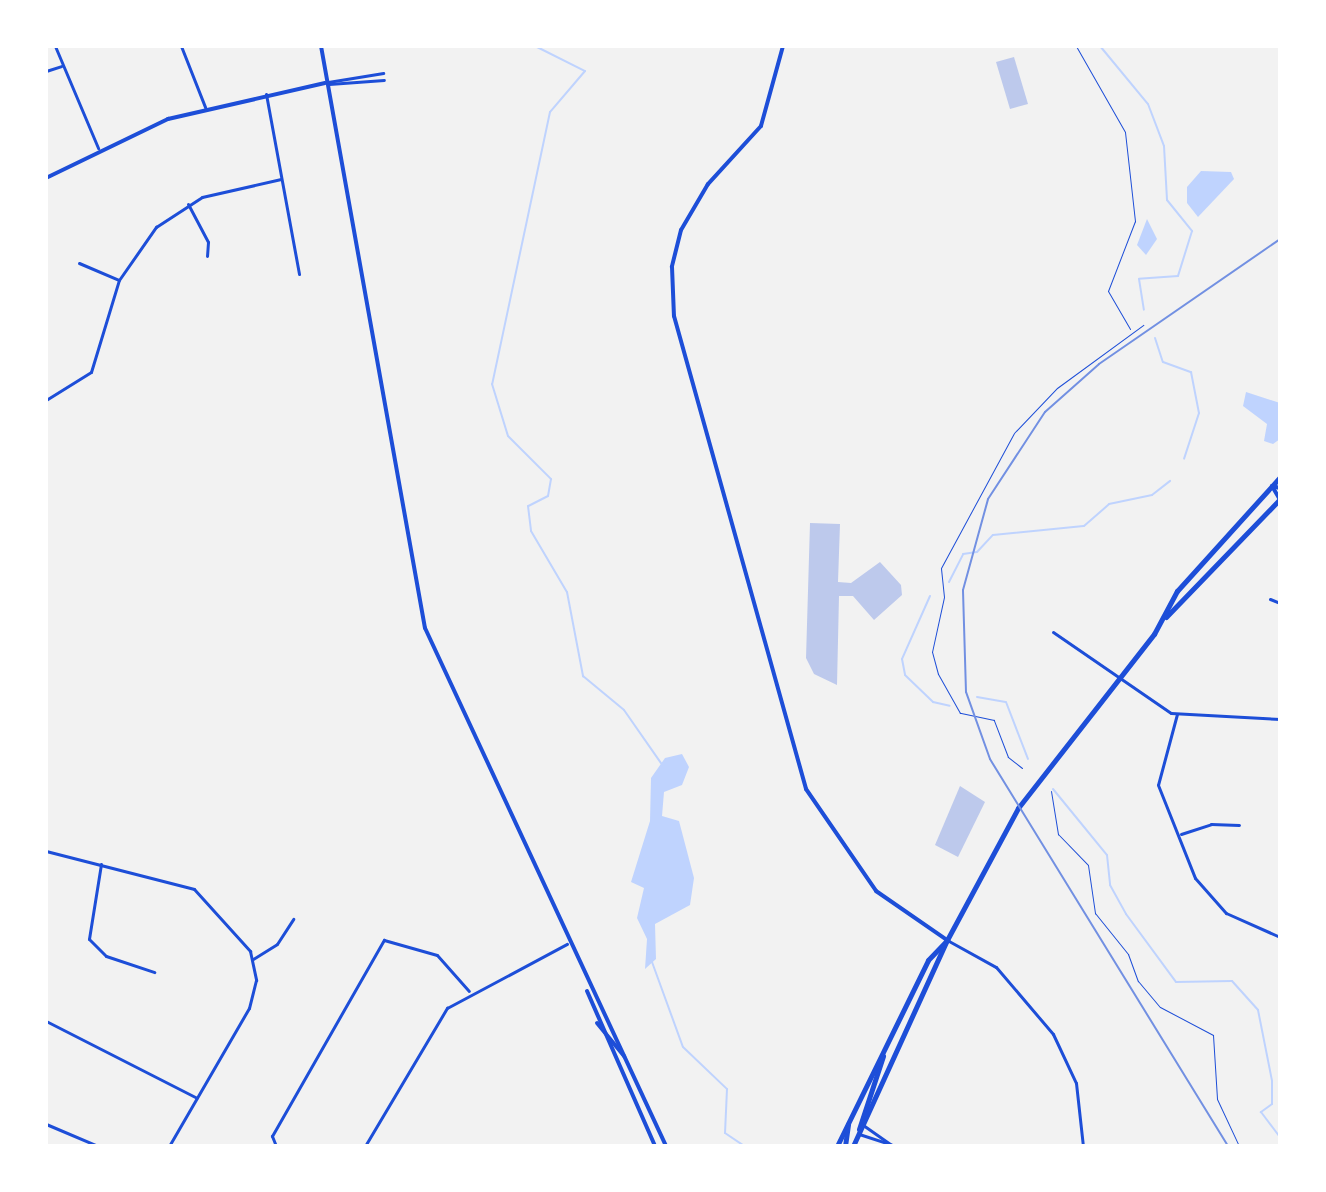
<!DOCTYPE html>
<style>
body{margin:0}
#map{position:relative;width:1326px;height:1192px;overflow:hidden;background:#f2f2f2;font-family:"DejaVu Sans",sans-serif}
div>[style]{position:absolute}
[style*='--x']{left:calc(var(--x)*1px);top:calc(var(--y)*1px);width:calc(var(--w)*1px);rotate:calc(var(--a)*1deg)}
.water>*{inset:0;background:#bfd3fe}
.stream>*{height:2px;margin:-1px;padding:0 1px;transform-origin:1px;border-radius:1px;background:#bfd3fe}
.building>*{inset:0;background:#bdc9ec}
.path>*{height:1px;margin:-0.5px;padding:0 0.5px;transform-origin:0.5px;border-radius:0.5px;background:#1d4ed8}
.minor>*{height:3px;margin:-1.5px;padding:0 1.5px;transform-origin:1.5px;border-radius:1.5px;background:#1d4ed8}
.tertiary>*{height:4px;margin:-2px;padding:0 2px;transform-origin:2px;border-radius:2px;background:#1d4ed8}
.secondary>*{height:4px;margin:-2px;padding:0 2px;transform-origin:2px;border-radius:2px;background:#1d4ed8}
.primary>*{height:5px;margin:-2.5px;padding:0 2.5px;transform-origin:2.5px;border-radius:2.5px;background:#1d4ed8}
.rail>*{height:2px;margin:-1px;padding:0 1px;transform-origin:1px;border-radius:1px;background:#7290e2}
span{translate:-50% -50%;white-space:nowrap;text-align:center;line-height:1.15;-webkit-text-stroke:6px #fff;paint-order:stroke}
.frame{position:absolute;inset:0;border:48px solid #fff;pointer-events:none}
</style>
<div id="map">
<div class="water">
<div style="clip-path:polygon(1201px 171px,1231px 172px,1234px 179px,1198px 217px,1187px 203px,1187px 187px)"></div>
<div style="clip-path:polygon(1147px 219px,1157px 239px,1146px 255px,1137px 245px)"></div>
<div style="clip-path:polygon(1246px 392px,1280px 403px,1280px 439px,1273px 444px,1264px 441px,1267px 424px,1243px 406px)"></div>
<div style="clip-path:polygon(682px 754px,689px 767px,682px 785px,664px 792px,662px 816px,679px 821px,694px 878px,690px 905px,655px 924px,656px 959px,645px 969px,647px 939px,637px 918px,644px 888px,631px 882px,650px 821px,651px 778px,665px 758px)"></div>
</div>
<div class="stream">
<div style="--x:535;--y:46;--w:56;--a:26.6"></div>
<div style="--x:585;--y:71;--w:54;--a:130.5"></div>
<div style="--x:550;--y:112;--w:278;--a:102"></div>
<div style="--x:492;--y:384;--w:54;--a:72.9"></div>
<div style="--x:508;--y:436;--w:61;--a:45"></div>
<div style="--x:551;--y:479;--w:17;--a:100"></div>
<div style="--x:548;--y:496;--w:22;--a:153"></div>
<div style="--x:528;--y:506;--w:25;--a:83"></div>
<div style="--x:531;--y:531;--w:71;--a:59.5"></div>
<div style="--x:567;--y:592;--w:86;--a:79.2"></div>
<div style="--x:583;--y:676;--w:53;--a:39.7"></div>
<div style="--x:624;--y:710;--w:65;--a:55.1"></div>
<div style="--x:1100;--y:46;--w:75;--a:50.4"></div>
<div style="--x:1148;--y:104;--w:45;--a:69.1"></div>
<div style="--x:1164;--y:146;--w:54;--a:86.8"></div>
<div style="--x:1167;--y:200;--w:40;--a:51"></div>
<div style="--x:1192;--y:231;--w:47;--a:107.3"></div>
<div style="--x:1178;--y:276;--w:39;--a:176"></div>
<div style="--x:1139;--y:279;--w:31;--a:81"></div>
<div style="--x:1155;--y:338;--w:25;--a:72"></div>
<div style="--x:1163;--y:362;--w:30;--a:20"></div>
<div style="--x:1191;--y:372;--w:42;--a:79"></div>
<div style="--x:1199;--y:413;--w:48;--a:108.1"></div>
<div style="--x:949;--y:582;--w:31;--a:-63"></div>
<div style="--x:963;--y:554;--w:14;--a:-8"></div>
<div style="--x:977;--y:552;--w:23;--a:-47"></div>
<div style="--x:993;--y:535;--w:91;--a:-5.6"></div>
<div style="--x:1084;--y:526;--w:33;--a:-41"></div>
<div style="--x:1109;--y:504;--w:44;--a:-11.8"></div>
<div style="--x:1152;--y:495;--w:23;--a:-38"></div>
<div style="--x:930;--y:596;--w:69;--a:114"></div>
<div style="--x:902;--y:659;--w:16;--a:79"></div>
<div style="--x:905;--y:675;--w:39;--a:44"></div>
<div style="--x:933;--y:702;--w:17;--a:13"></div>
<div style="--x:977;--y:697;--w:29;--a:10"></div>
<div style="--x:1006;--y:702;--w:61;--a:68.9"></div>
<div style="--x:1053;--y:789;--w:85;--a:50.7"></div>
<div style="--x:1107;--y:855;--w:30;--a:84"></div>
<div style="--x:1110;--y:885;--w:33;--a:61"></div>
<div style="--x:1126;--y:914;--w:84;--a:53.7"></div>
<div style="--x:1176;--y:982;--w:56;--a:-1"></div>
<div style="--x:1232;--y:981;--w:39;--a:48"></div>
<div style="--x:1258;--y:1010;--w:72;--a:78.8"></div>
<div style="--x:1272;--y:1081;--w:23;--a:90"></div>
<div style="--x:1272;--y:1104;--w:14;--a:144"></div>
<div style="--x:1261;--y:1112;--w:31;--a:53"></div>
<div style="--x:652;--y:962;--w:90;--a:70"></div>
<div style="--x:683;--y:1047;--w:61;--a:43.7"></div>
<div style="--x:727;--y:1089;--w:44;--a:92.6"></div>
<div style="--x:725;--y:1133;--w:23;--a:34"></div>
</div>
<div class="building">
<div style="clip-path:polygon(1014px 57px,1028px 104px,1010px 109px,996px 62px)"></div>
<div style="clip-path:polygon(810px 523px,840px 524px,838px 582px,851px 583px,880px 562px,901px 585px,902px 595px,874px 620px,853px 596px,839px 596px,837px 685px,814px 674px,806px 658px)"></div>
<div style="clip-path:polygon(960px 786px,985px 802px,958px 857px,935px 845px)"></div>
</div>
<div class="path">
<div style="--x:1076;--y:46;--w:99;--a:60.3"></div>
<div style="--x:1125;--y:132;--w:90;--a:83.6"></div>
<div style="--x:1135;--y:221;--w:75;--a:111.1"></div>
<div style="--x:1108;--y:291;--w:44;--a:59.9"></div>
<div style="--x:1022;--y:768;--w:18;--a:-142"></div>
<div style="--x:1008;--y:757;--w:40;--a:-111"></div>
<div style="--x:994;--y:720;--w:35;--a:-168"></div>
<div style="--x:960;--y:713;--w:45;--a:-119.4"></div>
<div style="--x:938;--y:674;--w:23;--a:-105"></div>
<div style="--x:932;--y:652;--w:56;--a:-77.7"></div>
<div style="--x:944;--y:597;--w:29;--a:-96"></div>
<div style="--x:941;--y:568;--w:153;--a:-61.6"></div>
<div style="--x:1014;--y:433;--w:62;--a:-46.3"></div>
<div style="--x:1057;--y:388;--w:107;--a:-36.2"></div>
<div style="--x:1051;--y:791;--w:44;--a:80.8"></div>
<div style="--x:1058;--y:834;--w:43;--a:45.9"></div>
<div style="--x:1088;--y:865;--w:49;--a:81.7"></div>
<div style="--x:1095;--y:913;--w:53;--a:51.2"></div>
<div style="--x:1128;--y:954;--w:29;--a:70"></div>
<div style="--x:1138;--y:981;--w:34;--a:50"></div>
<div style="--x:1160;--y:1007;--w:60;--a:27.8"></div>
<div style="--x:1213;--y:1035;--w:64;--a:86.4"></div>
<div style="--x:1217;--y:1099;--w:52;--a:64.9"></div>
</div>
<div class="minor">
<div style="--x:55;--y:46;--w:111;--a:67.1"></div>
<div style="--x:181;--y:46;--w:66;--a:68.5"></div>
<div style="--x:46;--y:71;--w:16;--a:-18"></div>
<div style="--x:328;--y:82;--w:56;--a:-9.3"></div>
<div style="--x:329;--y:84;--w:55;--a:-4.2"></div>
<div style="--x:266;--y:94;--w:183;--a:79.6"></div>
<div style="--x:188;--y:204;--w:43;--a:62.2"></div>
<div style="--x:208;--y:242;--w:14;--a:94"></div>
<div style="--x:79;--y:263;--w:43;--a:23"></div>
<div style="--x:46;--y:400;--w:53;--a:-31.9"></div>
<div style="--x:91;--y:372;--w:96;--a:-73.1"></div>
<div style="--x:119;--y:280;--w:65;--a:-55.1"></div>
<div style="--x:156;--y:227;--w:55;--a:-33.1"></div>
<div style="--x:202;--y:197;--w:81;--a:-12.8"></div>
<div style="--x:46;--y:419;--w:78;--a:90"></div>
<div style="--x:1270;--y:599;--w:11;--a:22"></div>
<div style="--x:1053;--y:632;--w:143;--a:34.5"></div>
<div style="--x:1171;--y:713;--w:109;--a:3.2"></div>
<div style="--x:1177;--y:714;--w:73;--a:105"></div>
<div style="--x:1158;--y:785;--w:100;--a:68.3"></div>
<div style="--x:1195;--y:878;--w:47;--a:48.5"></div>
<div style="--x:1226;--y:913;--w:59;--a:24"></div>
<div style="--x:1181;--y:834;--w:32;--a:-18"></div>
<div style="--x:1211;--y:824;--w:28;--a:2"></div>
<div style="--x:46;--y:851;--w:153;--a:14.4"></div>
<div style="--x:194;--y:889;--w:84;--a:47.9"></div>
<div style="--x:250;--y:951;--w:30;--a:78"></div>
<div style="--x:256;--y:980;--w:29;--a:104"></div>
<div style="--x:249;--y:1008;--w:160;--a:120.1"></div>
<div style="--x:101;--y:864;--w:76;--a:99.1"></div>
<div style="--x:89;--y:939;--w:24;--a:45"></div>
<div style="--x:106;--y:956;--w:51;--a:18.4"></div>
<div style="--x:947;--y:940;--w:56;--a:28.9"></div>
<div style="--x:996;--y:967;--w:88;--a:49.6"></div>
<div style="--x:1053;--y:1034;--w:54;--a:64.9"></div>
<div style="--x:1076;--y:1083;--w:63;--a:83.7"></div>
<div style="--x:253;--y:959;--w:28;--a:-32"></div>
<div style="--x:277;--y:944;--w:30;--a:-57"></div>
<div style="--x:46;--y:1021;--w:169;--a:27"></div>
<div style="--x:46;--y:1124;--w:56;--a:22.9"></div>
<div style="--x:863;--y:1125;--w:33;--a:35"></div>
<div style="--x:859;--y:1134;--w:39;--a:18"></div>
<div style="--x:276;--y:1146;--w:11;--a:-112"></div>
<div style="--x:272;--y:1136;--w:226;--a:-60.3"></div>
<div style="--x:384;--y:940;--w:55;--a:15.8"></div>
<div style="--x:437;--y:955;--w:48;--a:48.4"></div>
<div style="--x:365;--y:1146;--w:161;--a:-59.3"></div>
<div style="--x:447;--y:1008;--w:136;--a:-28.1"></div>
</div>
<div class="tertiary">
<div style="--x:783;--y:46;--w:83;--a:105.4"></div>
<div style="--x:761;--y:126;--w:79;--a:132.4"></div>
<div style="--x:708;--y:184;--w:53;--a:120.4"></div>
<div style="--x:681;--y:230;--w:38;--a:104"></div>
<div style="--x:672;--y:267;--w:49;--a:87.7"></div>
<div style="--x:674;--y:316;--w:491;--a:74.4"></div>
<div style="--x:806;--y:789;--w:124;--a:55.5"></div>
<div style="--x:876;--y:891;--w:86;--a:34.6"></div>
<div style="--x:46;--y:178;--w:136;--a:-25.8"></div>
<div style="--x:168;--y:119;--w:161;--a:-12.9"></div>
<div style="--x:1272;--y:486;--w:16;--a:60"></div>
<div style="--x:1272;--y:486;--w:8;--a:14"></div>
</div>
<div class="secondary">
<div style="--x:321;--y:46;--w:591;--a:79.87"></div>
<div style="--x:425;--y:628;--w:571;--a:65.05"></div>
<div style="--x:587;--y:991;--w:169;--a:66.3"></div>
<div style="--x:597;--y:1023;--w:43;--a:50.7"></div>
</div>
<div class="primary">
<div style="--x:1166;--y:617;--w:164;--a:-46"></div>
<div style="--x:859;--y:1129;--w:77;--a:-71.8"></div>
<div style="--x:837;--y:1146;--w:207;--a:-63.9"></div>
<div style="--x:928;--y:960;--w:28;--a:-46"></div>
<div style="--x:845;--y:1146;--w:22;--a:-82"></div>
<div style="--x:853;--y:1146;--w:226;--a:-65.5"></div>
<div style="--x:947;--y:940;--w:150;--a:-61.7"></div>
<div style="--x:1018;--y:808;--w:221;--a:-52"></div>
<div style="--x:1154;--y:634;--w:49;--a:-61.9"></div>
<div style="--x:1177;--y:591;--w:154;--a:-47.9"></div>
</div>
<div class="rail">
<div style="--x:1228;--y:1146;--w:454;--a:-121.6"></div>
<div style="--x:990;--y:759;--w:71;--a:-109.7"></div>
<div style="--x:966;--y:692;--w:102;--a:-91.7"></div>
<div style="--x:963;--y:590;--w:94;--a:-74.6"></div>
<div style="--x:988;--y:499;--w:104;--a:-56.8"></div>
<div style="--x:1045;--y:412;--w:72;--a:-41.6"></div>
<div style="--x:1099;--y:364;--w:220;--a:-34.6"></div>
</div>
<div class="frame"></div>
</div>
